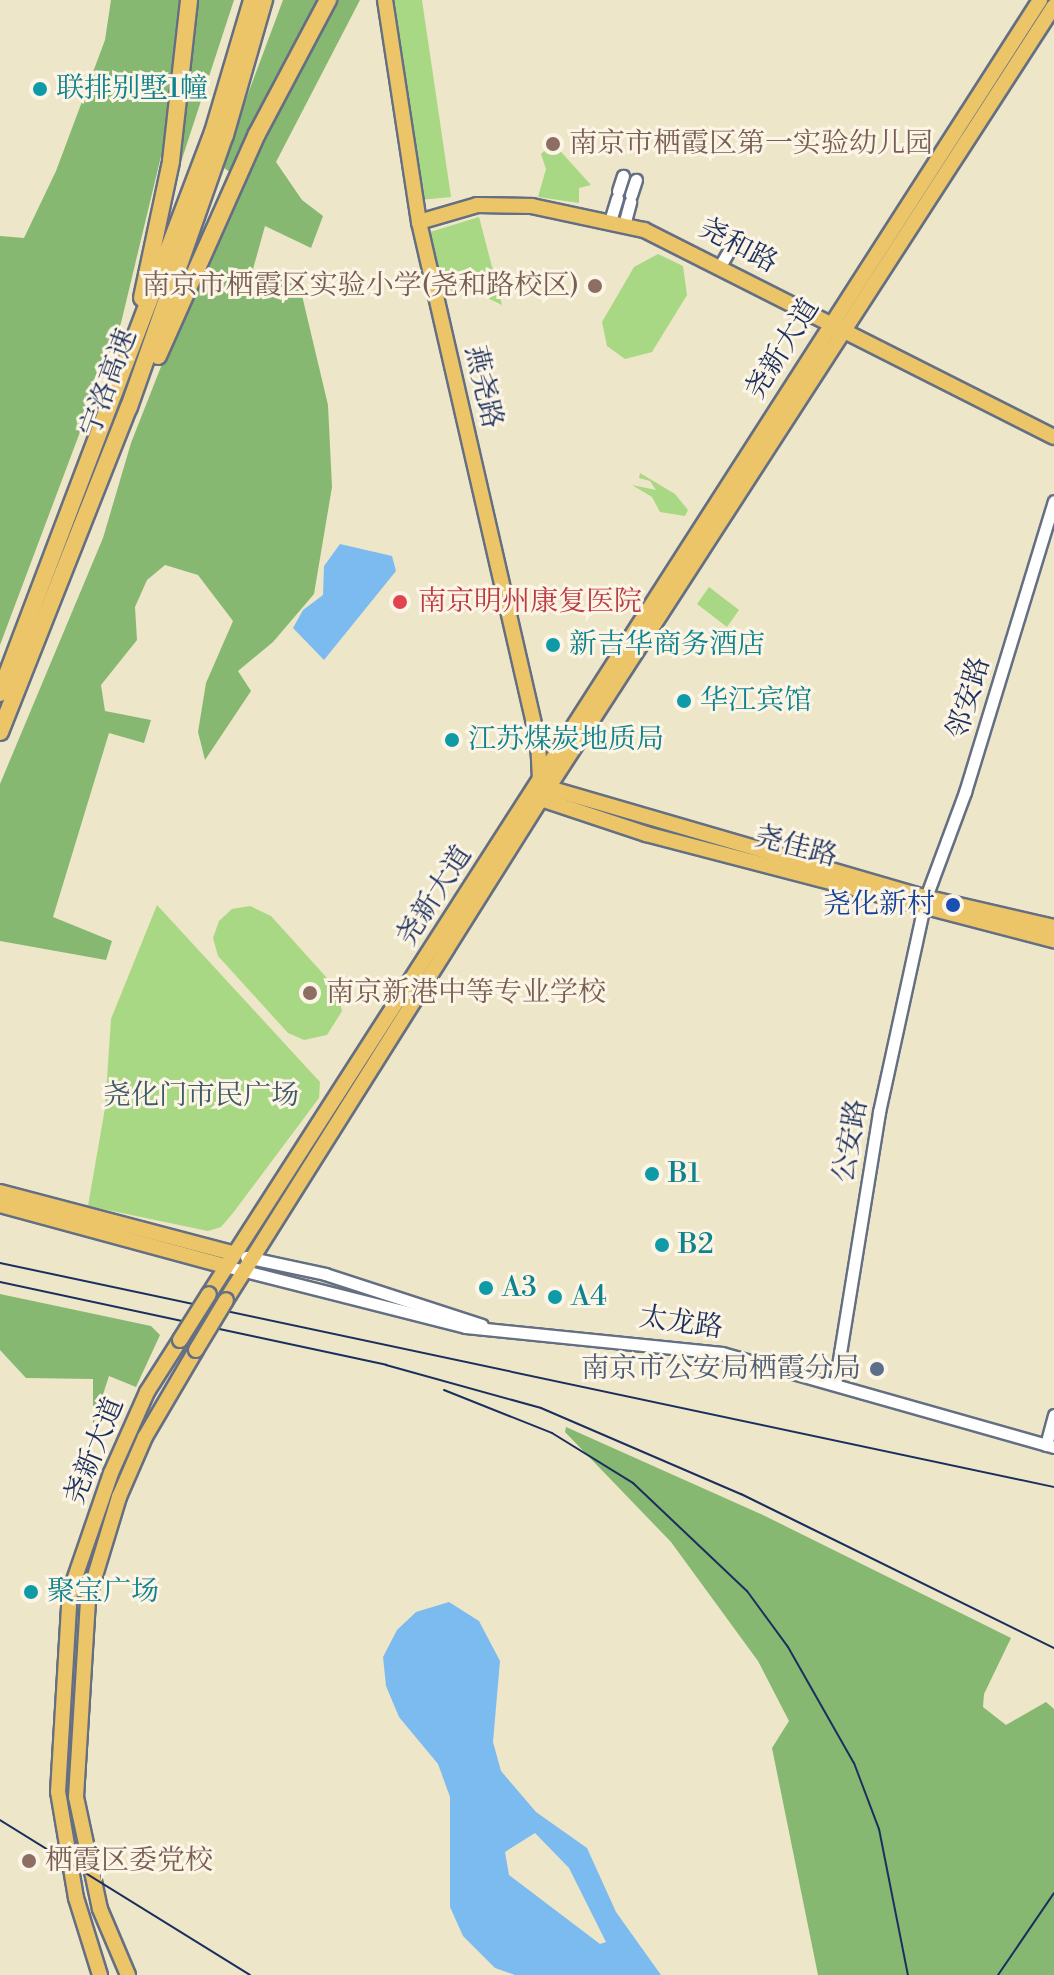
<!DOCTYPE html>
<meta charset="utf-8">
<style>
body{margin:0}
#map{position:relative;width:1054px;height:1975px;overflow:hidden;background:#ede6c8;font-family:"Libre Bodoni","Noto Serif SC",serif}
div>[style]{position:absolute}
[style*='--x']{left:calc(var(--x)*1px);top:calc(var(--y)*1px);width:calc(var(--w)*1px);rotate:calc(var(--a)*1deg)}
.green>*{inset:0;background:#a9d885}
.forest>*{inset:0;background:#86b872}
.water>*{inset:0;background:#7cbbf0}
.roads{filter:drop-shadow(2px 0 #646f83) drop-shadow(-2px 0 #646f83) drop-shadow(0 2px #646f83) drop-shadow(0 -2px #646f83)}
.minor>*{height:11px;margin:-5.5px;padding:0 5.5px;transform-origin:5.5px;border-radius:5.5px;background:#fff}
.major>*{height:14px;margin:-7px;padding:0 7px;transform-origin:7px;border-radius:7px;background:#edc569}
.highway>*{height:16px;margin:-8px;padding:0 8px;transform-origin:8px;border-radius:8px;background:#edc569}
.rail>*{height:2px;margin:-1px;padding:0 1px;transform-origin:1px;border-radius:1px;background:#1b2f5e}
.bridges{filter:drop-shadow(2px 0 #646f83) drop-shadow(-2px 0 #646f83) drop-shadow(0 2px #646f83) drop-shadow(0 -2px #646f83)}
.major-bridge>*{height:14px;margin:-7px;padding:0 7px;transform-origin:7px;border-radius:7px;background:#edc569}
.dots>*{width:22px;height:22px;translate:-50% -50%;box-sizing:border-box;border:4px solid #fcf5e5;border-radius:50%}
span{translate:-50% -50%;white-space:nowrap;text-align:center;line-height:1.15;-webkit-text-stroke:6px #fcf5e5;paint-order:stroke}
.culture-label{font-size:28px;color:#0d838f}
.left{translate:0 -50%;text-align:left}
.education-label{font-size:28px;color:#785e54}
.right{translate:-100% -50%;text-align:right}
.street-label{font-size:28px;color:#1b2f5e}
.health-label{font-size:28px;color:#be3a42}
.transit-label{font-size:28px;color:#164399}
.park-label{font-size:28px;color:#3e5968}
.service-label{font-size:28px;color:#4e5e75}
</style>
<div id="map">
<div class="green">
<div style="clip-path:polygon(391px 0,422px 0,451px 197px,420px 200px)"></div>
<div style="clip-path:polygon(553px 143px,591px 185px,579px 188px,579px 203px,538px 197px,546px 169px,541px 154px)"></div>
<div style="clip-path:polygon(479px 217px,502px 305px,477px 293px,445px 295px,430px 232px)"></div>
<div style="clip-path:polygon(658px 254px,683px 266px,687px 295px,652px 352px,625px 359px,607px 346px,602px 322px,634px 267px)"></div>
<div style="clip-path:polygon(640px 473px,675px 494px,688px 510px,685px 516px,660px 512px,652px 497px,632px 485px,656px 490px,650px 481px,639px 478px)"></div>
<div style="clip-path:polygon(709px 587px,739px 610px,727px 627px,697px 604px)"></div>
<div style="clip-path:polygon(157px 905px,320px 1082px,319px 1098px,233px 1213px,221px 1227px,208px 1231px,88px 1206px,105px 1108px,111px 1019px)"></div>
<div style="clip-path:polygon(250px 906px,271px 916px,336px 988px,342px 1011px,327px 1035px,304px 1040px,288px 1033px,218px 956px,213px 938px,219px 921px,232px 909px)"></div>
</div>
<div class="forest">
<div style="clip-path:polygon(111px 0,179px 0,162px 152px,121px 323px,0 645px,0 236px,24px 238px,56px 171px,105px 40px)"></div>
<div style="clip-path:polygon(193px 0,234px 0,181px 162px,172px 158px)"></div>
<div style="clip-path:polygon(283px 0,318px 0,230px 172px,221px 166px)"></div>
<div style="clip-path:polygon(333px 0,360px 0,276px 162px,302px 200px,323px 216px,311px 248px,265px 226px,253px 269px,300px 287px,328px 405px,332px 487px,314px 594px,273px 642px,238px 671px,251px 691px,205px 760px,198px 732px,206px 683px,233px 621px,198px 575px,165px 565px,147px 580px,135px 607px,137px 640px,101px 685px,105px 711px,151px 720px,144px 743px,109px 733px,53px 917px,112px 941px,106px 960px,0 941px,0 784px,103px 538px,131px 443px,197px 275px,261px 136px)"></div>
<div style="clip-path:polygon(0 1294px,151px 1326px,160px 1335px,136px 1387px,109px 1376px,93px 1425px,93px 1379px,26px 1378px,0 1350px)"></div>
<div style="clip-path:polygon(566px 1427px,765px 1516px,1011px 1638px,984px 1694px,983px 1707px,1006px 1725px,1046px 1702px,1054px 1709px,1054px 1975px,818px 1975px,772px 1748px,789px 1721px,758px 1661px,671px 1542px,565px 1432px)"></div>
</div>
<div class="water">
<div style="clip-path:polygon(340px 544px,392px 556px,396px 571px,324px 660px,293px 628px,303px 610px,323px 595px,324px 566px)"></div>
<div style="clip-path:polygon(evenodd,449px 1602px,479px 1621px,500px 1661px,493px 1742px,501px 1771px,536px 1812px,587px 1848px,616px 1912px,661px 1975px,515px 1975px,495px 1968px,463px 1936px,450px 1907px,450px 1797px,438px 1764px,399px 1717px,386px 1686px,383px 1657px,397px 1630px,416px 1612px,449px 1602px,535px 1833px,569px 1868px,606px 1942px,600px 1944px,509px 1875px,505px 1852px,535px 1833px)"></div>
</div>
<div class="roads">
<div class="minor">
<div style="--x:618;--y:191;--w:16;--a:-72"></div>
<div style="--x:631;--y:195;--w:16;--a:-72"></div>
<div style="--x:610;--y:221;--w:24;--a:-73"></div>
<div style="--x:624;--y:225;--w:24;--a:-75"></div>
<div style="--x:720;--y:266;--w:20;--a:-60"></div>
<div style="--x:246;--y:1257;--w:81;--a:12.1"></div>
<div style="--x:325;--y:1274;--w:165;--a:18"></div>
<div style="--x:225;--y:1266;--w:249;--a:14.2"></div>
<div style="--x:466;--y:1327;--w:257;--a:5.8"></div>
<div style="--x:722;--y:1353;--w:345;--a:15.8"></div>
<div style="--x:835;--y:1384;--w:276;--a:-80.8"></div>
<div style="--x:879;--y:1112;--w:220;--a:-77.7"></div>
<div style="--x:926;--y:897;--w:112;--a:-69.6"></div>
<div style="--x:965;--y:792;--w:304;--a:-73"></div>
<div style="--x:1046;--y:1445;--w:31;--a:-75"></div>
</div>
<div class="major">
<div style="--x:385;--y:0;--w:225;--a:81.3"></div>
<div style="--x:419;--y:222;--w:532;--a:77.09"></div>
<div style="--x:538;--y:741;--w:58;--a:87"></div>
<div style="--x:541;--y:799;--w:111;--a:18.4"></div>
<div style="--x:646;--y:834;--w:422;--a:14.6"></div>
<div style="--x:419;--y:222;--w:60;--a:-16.3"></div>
<div style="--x:477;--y:205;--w:55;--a:1"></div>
<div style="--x:532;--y:206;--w:115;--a:12.1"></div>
<div style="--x:644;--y:230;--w:459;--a:26.8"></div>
<div style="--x:542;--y:786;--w:394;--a:16.2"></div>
<div style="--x:920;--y:896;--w:138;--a:13"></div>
<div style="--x:0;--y:1192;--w:241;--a:14.7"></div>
<div style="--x:0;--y:1205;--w:233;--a:15.2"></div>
<div style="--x:209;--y:1294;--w:1538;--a:-57.29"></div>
<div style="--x:226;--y:1300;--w:592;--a:-57.84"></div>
<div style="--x:541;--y:799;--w:944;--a:-57.1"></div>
<div style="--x:100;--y:1975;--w:81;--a:-107.3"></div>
<div style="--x:76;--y:1898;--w:108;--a:-99.6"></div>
<div style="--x:58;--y:1792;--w:200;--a:-86.6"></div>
<div style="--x:70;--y:1592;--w:126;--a:-71"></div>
<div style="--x:111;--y:1473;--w:89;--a:-66"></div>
<div style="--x:147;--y:1392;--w:62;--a:-57.6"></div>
<div style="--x:128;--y:1975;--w:72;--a:-113"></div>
<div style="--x:100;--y:1909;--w:115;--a:-102.1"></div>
<div style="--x:76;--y:1797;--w:198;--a:-86.5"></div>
<div style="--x:88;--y:1599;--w:107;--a:-73.1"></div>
<div style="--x:119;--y:1497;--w:65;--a:-66.6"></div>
<div style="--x:145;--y:1437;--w:101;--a:-59.6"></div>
</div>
<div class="highway">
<div style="--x:142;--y:298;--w:140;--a:-78"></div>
<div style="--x:171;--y:161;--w:162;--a:-83.6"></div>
<div style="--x:158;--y:356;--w:243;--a:-66"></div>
<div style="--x:257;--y:134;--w:152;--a:-62.1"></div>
<div style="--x:0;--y:693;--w:600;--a:-69.21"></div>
<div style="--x:213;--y:132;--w:138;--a:-73.5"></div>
<div style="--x:0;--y:732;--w:350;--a:-68.4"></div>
<div style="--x:129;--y:407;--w:288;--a:-70.6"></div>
<div style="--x:225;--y:135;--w:141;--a:-73.9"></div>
</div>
</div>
<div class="rail">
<div style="--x:0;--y:1263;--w:1078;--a:12"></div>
<div style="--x:0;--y:1282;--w:395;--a:12.1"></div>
<div style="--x:386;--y:1365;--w:161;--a:15.5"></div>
<div style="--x:541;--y:1408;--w:218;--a:23.3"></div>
<div style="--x:741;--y:1494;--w:349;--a:26.2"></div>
<div style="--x:444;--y:1390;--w:116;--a:21.7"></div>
<div style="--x:552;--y:1433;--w:95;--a:31.7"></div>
<div style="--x:633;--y:1483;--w:157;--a:43.5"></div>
<div style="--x:747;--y:1591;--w:69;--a:53.8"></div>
<div style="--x:788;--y:1647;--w:133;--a:60.4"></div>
<div style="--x:854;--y:1763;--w:71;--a:69.3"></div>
<div style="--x:879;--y:1829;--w:149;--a:78.8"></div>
<div style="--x:0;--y:1820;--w:294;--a:31.8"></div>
<div style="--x:998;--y:1975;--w:99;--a:-55.7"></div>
</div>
<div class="bridges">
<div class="major-bridge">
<div style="--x:180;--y:1340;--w:54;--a:-57.8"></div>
<div style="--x:196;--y:1350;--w:58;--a:-59"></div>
</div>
</div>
<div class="dots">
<div style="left:40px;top:89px;background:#0f9aa8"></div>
<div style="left:553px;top:144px;background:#8d6e63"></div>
<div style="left:595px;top:286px;background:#8d6e63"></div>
<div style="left:400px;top:602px;background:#e0444e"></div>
<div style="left:553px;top:645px;background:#0f9aa8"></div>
<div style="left:684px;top:701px;background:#0f9aa8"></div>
<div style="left:452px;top:740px;background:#0f9aa8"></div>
<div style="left:953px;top:905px;background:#1a4fb4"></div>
<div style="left:310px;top:993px;background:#8d6e63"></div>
<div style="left:652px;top:1174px;background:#0f9aa8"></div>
<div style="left:662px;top:1245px;background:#0f9aa8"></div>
<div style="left:486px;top:1288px;background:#0f9aa8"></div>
<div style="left:555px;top:1297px;background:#0f9aa8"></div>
<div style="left:877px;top:1369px;background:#5c6f8a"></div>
<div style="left:31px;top:1592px;background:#0f9aa8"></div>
<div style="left:29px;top:1861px;background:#8d6e63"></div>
</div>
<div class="culture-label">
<span class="left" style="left:56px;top:89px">联排别墅1幢</span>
<span class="left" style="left:569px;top:645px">新吉华商务酒店</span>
<span class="left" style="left:700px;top:701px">华江宾馆</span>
<span class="left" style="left:468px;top:740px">江苏煤炭地质局</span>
<span class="left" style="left:668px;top:1174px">B1</span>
<span class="left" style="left:678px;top:1245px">B2</span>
<span class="left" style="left:502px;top:1288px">A3</span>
<span class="left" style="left:571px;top:1297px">A4</span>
<span class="left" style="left:47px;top:1592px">聚宝广场</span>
</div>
<div class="education-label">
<span class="left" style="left:569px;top:144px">南京市栖霞区第一实验幼儿园</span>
<span class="right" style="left:579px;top:286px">南京市栖霞区实验小学(尧和路校区)</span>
<span class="left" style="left:326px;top:993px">南京新港中等专业学校</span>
<span class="left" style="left:45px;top:1861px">栖霞区委党校</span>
</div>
<div class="street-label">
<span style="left:738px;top:246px;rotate:28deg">尧和路</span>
<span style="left:783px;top:349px;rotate:-58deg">尧新大道</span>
<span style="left:109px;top:383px;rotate:-70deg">宁洛高速</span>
<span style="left:483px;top:387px;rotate:77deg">燕尧路</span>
<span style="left:969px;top:698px;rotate:-73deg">邻安路</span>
<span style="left:796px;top:847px;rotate:15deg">尧佳路</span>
<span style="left:435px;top:896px;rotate:-57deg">尧新大道</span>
<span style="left:851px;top:1141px;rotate:-80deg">公安路</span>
<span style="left:681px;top:1323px;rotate:8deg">太龙路</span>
<span style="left:95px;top:1451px;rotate:-68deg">尧新大道</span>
</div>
<div class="health-label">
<span class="left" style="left:418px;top:602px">南京明州康复医院</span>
</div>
<div class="transit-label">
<span class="right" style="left:935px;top:905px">尧化新村</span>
</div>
<div class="park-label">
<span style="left:201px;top:1096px">尧化门市民广场</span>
</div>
<div class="service-label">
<span class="right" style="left:861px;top:1369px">南京市公安局栖霞分局</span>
</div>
</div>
